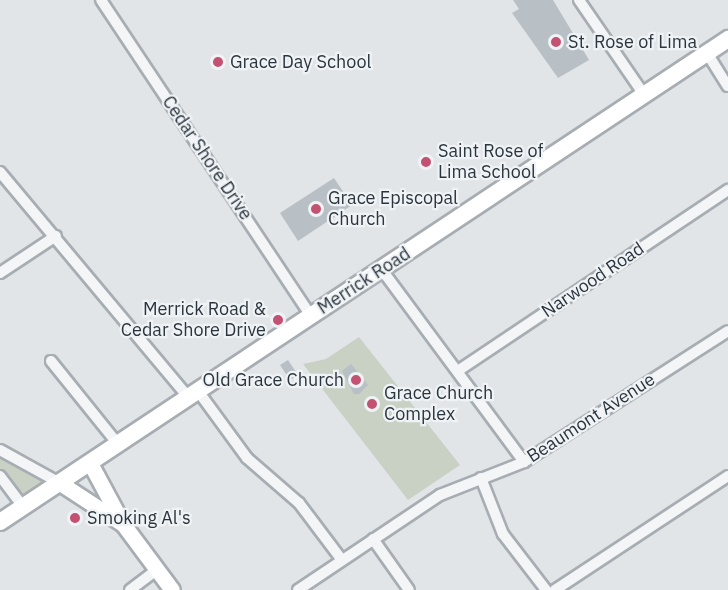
<!DOCTYPE html>
<style>
body{margin:0}
#map{position:relative;width:728px;height:590px;overflow:hidden;background:#e1e5e8;font-family:"IBM Plex Sans",sans-serif}
div>[style]{position:absolute}
[style*='--x']{left:calc(var(--x)*1px);top:calc(var(--y)*1px);width:calc(var(--w)*1px);rotate:calc(var(--a)*1deg)}
.green>*{inset:0;background:#c8d1c3}
.building>*{inset:0;background:#b8bfc5}
.roads{filter:drop-shadow(2px 0 #a7adb2) drop-shadow(-2px 0 #a7adb2) drop-shadow(0 2px #a7adb2) drop-shadow(0 -2px #a7adb2)}
.street>*{height:10px;margin:-5px;padding:0 5px;transform-origin:5px;border-radius:5px;background:#f3f5f7}
.secondary>*{height:15px;margin:-7.5px;padding:0 7.5px;transform-origin:7.5px;border-radius:7.5px;background:#fff}
.primary>*{height:16px;margin:-8px;padding:0 8px;transform-origin:8px;border-radius:8px;background:#fff}
.dots>*{width:16px;height:16px;translate:-50% -50%;box-sizing:border-box;border:3px solid #f0f3f6;border-radius:50%}
span{translate:-50% -50%;white-space:nowrap;text-align:center;line-height:1.15;-webkit-text-stroke:4.5px #f0f3f6;paint-order:stroke}
.poi-label{font-size:18px;color:#2b353e}
.left{translate:0 -50%;text-align:left}
.right{translate:-100% -50%;text-align:right}
.street-label{font-size:18px;color:#2b353e}
</style>
<div id="map">
<div class="green">
<div style="clip-path:polygon(359px 337px,460px 465px,408px 500px,303px 364px,326px 359px)"></div>
<div style="clip-path:polygon(0 451px,58px 483px,23px 506px,0 474px)"></div>
</div>
<div class="building">
<div style="clip-path:polygon(513px 0,553px 0,589px 60px,558px 78px,512px 13px,519px 9px)"></div>
<div style="clip-path:polygon(334px 178px,352px 205px,298px 241px,280px 213px)"></div>
<div style="clip-path:polygon(288px 360px,298px 375px,290px 380px,280px 365px)"></div>
<div style="clip-path:polygon(351px 364px,368px 385px,359px 394px,354px 394px,342px 371px)"></div>
</div>
<div class="roads">
<div class="street">
<div style="--x:101;--y:0;--w:379;--a:56.4"></div>
<div style="--x:579;--y:0;--w:116;--a:55.5"></div>
<div style="--x:707;--y:53;--w:39;--a:58"></div>
<div style="--x:0;--y:172;--w:293;--a:50.1"></div>
<div style="--x:382;--y:270;--w:239;--a:53.5"></div>
<div style="--x:0;--y:273;--w:67;--a:-33.5"></div>
<div style="--x:51;--y:361;--w:107;--a:51.1"></div>
<div style="--x:459;--y:370;--w:324;--a:-33.8"></div>
<div style="--x:198;--y:391;--w:83;--a:53.8"></div>
<div style="--x:247;--y:458;--w:69;--a:40.9"></div>
<div style="--x:299;--y:503;--w:71;--a:53"></div>
<div style="--x:0;--y:450;--w:68;--a:28.8"></div>
<div style="--x:0;--y:476;--w:39;--a:53"></div>
<div style="--x:481;--y:478;--w:60;--a:68.6"></div>
<div style="--x:503;--y:534;--w:71;--a:52.5"></div>
<div style="--x:373;--y:539;--w:62;--a:54.8"></div>
<div style="--x:130;--y:590;--w:34;--a:-37"></div>
<div style="--x:298;--y:590;--w:171;--a:-33.8"></div>
<div style="--x:440;--y:495;--w:90;--a:-21.4"></div>
<div style="--x:524;--y:462;--w:242;--a:-32.7"></div>
<div style="--x:555;--y:590;--w:207;--a:-33.4"></div>
</div>
<div class="secondary">
<div style="--x:90;--y:463;--w:64;--a:61.8"></div>
<div style="--x:60;--y:483;--w:75;--a:33.1"></div>
<div style="--x:123;--y:524;--w:82;--a:53.4"></div>
</div>
<div class="primary">
<div style="--x:0;--y:522;--w:874;--a:-33.56"></div>
</div>
</div>
<div class="dots">
<div style="left:556px;top:42px;background:#c25172"></div>
<div style="left:218px;top:62px;background:#c25172"></div>
<div style="left:426px;top:162px;background:#c25172"></div>
<div style="left:316px;top:209px;background:#c25172"></div>
<div style="left:278px;top:320px;background:#c25172"></div>
<div style="left:356px;top:380px;background:#c25172"></div>
<div style="left:372px;top:404px;background:#c25172"></div>
<div style="left:75px;top:518px;background:#c25172"></div>
</div>
<div class="poi-label">
<span class="left" style="left:568px;top:42px">St. Rose of Lima</span>
<span class="left" style="left:230px;top:62px">Grace Day School</span>
<span class="left" style="left:438px;top:162px">Saint Rose of<br>Lima School</span>
<span class="left" style="left:328px;top:209px">Grace Episcopal<br>Church</span>
<span class="right" style="left:266px;top:320px">Merrick Road &amp;<br>Cedar Shore Drive</span>
<span class="right" style="left:344px;top:380px">Old Grace Church</span>
<span class="left" style="left:384px;top:404px">Grace Church<br>Complex</span>
<span class="left" style="left:87px;top:518px">Smoking Al's</span>
</div>
<div class="street-label">
<span style="left:207px;top:158px;rotate:56deg">Cedar Shore Drive</span>
<span style="left:593px;top:280px;rotate:-34deg">Narwood Road</span>
<span style="left:364px;top:281px;rotate:-33deg">Merrick Road</span>
<span style="left:591px;top:418px;rotate:-33deg">Beaumont Avenue</span>
</div>
</div>
